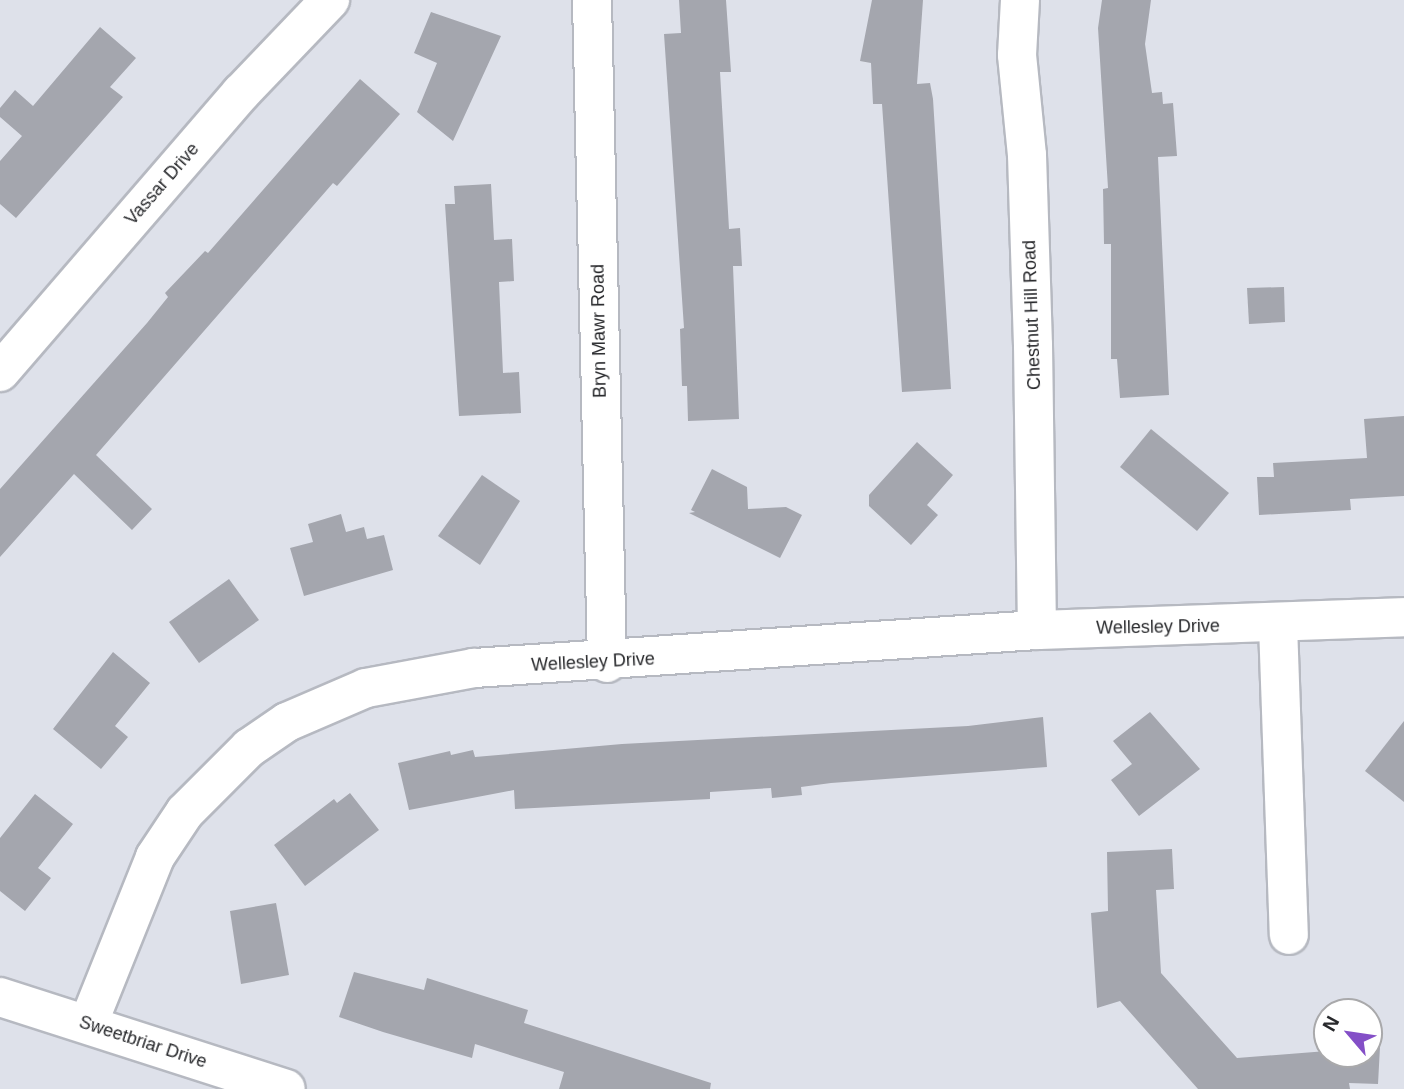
<!DOCTYPE html>
<style>
body{margin:0}
#map{position:relative;width:1404px;height:1089px;overflow:hidden;background:#dee1ea;font-family:Arial,sans-serif}
div>[style]{position:absolute}
[style*='--x']{left:calc(var(--x)*1px);top:calc(var(--y)*1px);width:calc(var(--w)*1px);rotate:calc(var(--a)*1deg)}
.building>*{inset:0;background:#a4a6ae}
.roads{filter:drop-shadow(2px 0 #b6b9c1) drop-shadow(-2px 0 #b6b9c1) drop-shadow(0 2px #b6b9c1) drop-shadow(0 -2px #b6b9c1)}
.street>*{height:38px;margin:-19px;padding:0 19px;transform-origin:19px;border-radius:19px;background:#fff}
span{translate:-50% -50%;white-space:nowrap;text-align:center;line-height:1.15;-webkit-text-stroke:7px #fff;paint-order:stroke}
.street-label{font-size:18px;color:#28292c}
.north{position:absolute;left:1313px;top:998px;width:70px;height:70px;box-sizing:border-box;background:#fff;border:2px solid #a9a9ab;border-radius:50%;rotate:299deg;font-size:19px;font-weight:700;line-height:28px;text-align:center;color:#28292c}
.north::after{content:'';display:block;margin:auto;width:24px;height:32px;background:#844fc7;clip-path:polygon(50% 0,100% 100%,50% 72%,0 100%)}
</style>
<div id="map">
<div class="building">
<div style="clip-path:polygon(679px 0,726px 0,731px 72px,720px 72px,729px 229px,740px 228px,742px 266px,733px 266px,739px 419px,688px 421px,687px 386px,682px 386px,680px 329px,684px 328px,664px 34px,681px 33px)"></div>
<div style="clip-path:polygon(872px 0,923px 0,917px 84px,930px 83px,933px 99px,951px 389px,902px 392px,882px 104px,873px 104px,871px 63px,860px 61px)"></div>
<div style="clip-path:polygon(1102px 0,1151px 0,1145px 44px,1152px 93px,1162px 92px,1163px 104px,1173px 103px,1177px 156px,1158px 157px,1169px 395px,1120px 398px,1117px 359px,1111px 359px,1111px 244px,1104px 244px,1103px 189px,1108px 188px,1098px 28px)"></div>
<div style="clip-path:polygon(431px 12px,501px 36px,453px 141px,417px 112px,437px 63px,414px 53px)"></div>
<div style="clip-path:polygon(100px 27px,136px 58px,110px 87px,123px 97px,16px 218px,0 204px,0 161px,22px 136px,0 117px,0 108px,15px 90px,33px 106px)"></div>
<div style="clip-path:polygon(360px 79px,400px 114px,337px 186px,333px 183px,96px 455px,152px 509px,132px 530px,74px 474px,0 557px,0 489px,147px 323px,168px 297px,165px 293px,205px 251px,208px 253px)"></div>
<div style="clip-path:polygon(491px 184px,494px 240px,512px 239px,514px 281px,499px 282px,503px 373px,519px 372px,521px 413px,459px 416px,445px 204px,455px 204px,454px 186px)"></div>
<div style="clip-path:polygon(1284px 287px,1285px 322px,1249px 324px,1247px 288px)"></div>
<div style="clip-path:polygon(1404px 416px,1404px 496px,1350px 499px,1351px 510px,1259px 515px,1257px 477px,1274px 477px,1273px 463px,1367px 458px,1364px 419px)"></div>
<div style="clip-path:polygon(1151px 429px,1229px 493px,1197px 531px,1120px 467px)"></div>
<div style="clip-path:polygon(917px 442px,953px 475px,927px 505px,938px 515px,911px 545px,869px 506px,869px 495px)"></div>
<div style="clip-path:polygon(712px 469px,747px 487px,748px 509px,786px 507px,802px 515px,780px 558px,689px 513px,695px 512px,691px 510px)"></div>
<div style="clip-path:polygon(482px 475px,520px 501px,480px 565px,438px 536px)"></div>
<div style="clip-path:polygon(341px 514px,346px 532px,364px 527px,367px 539px,384px 535px,393px 570px,304px 596px,290px 548px,313px 542px,308px 524px)"></div>
<div style="clip-path:polygon(229px 579px,259px 620px,199px 663px,169px 622px)"></div>
<div style="clip-path:polygon(113px 652px,150px 683px,115px 726px,128px 737px,101px 769px,53px 729px)"></div>
<div style="clip-path:polygon(1150px 712px,1200px 769px,1139px 816px,1111px 780px,1132px 764px,1113px 741px)"></div>
<div style="clip-path:polygon(1043px 717px,1047px 767px,831px 783px,801px 787px,802px 795px,772px 798px,771px 788px,710px 792px,710px 799px,515px 809px,514px 790px,409px 810px,398px 763px,450px 751px,451px 755px,473px 750px,475px 757px,622px 744px,968px 726px)"></div>
<div style="clip-path:polygon(1404px 721px,1404px 802px,1365px 771px)"></div>
<div style="clip-path:polygon(350px 793px,379px 830px,305px 886px,274px 845px,334px 799px,337px 803px)"></div>
<div style="clip-path:polygon(35px 794px,73px 824px,38px 868px,51px 878px,25px 911px,0 891px,0 838px)"></div>
<div style="clip-path:polygon(1172px 849px,1174px 889px,1156px 890px,1161px 973px,1237px 1058px,1327px 1051px,1369px 1054px,1369px 1048px,1380px 1047px,1378px 1084px,1349px 1083px,1350px 1089px,1198px 1089px,1120px 1001px,1097px 1008px,1091px 913px,1108px 911px,1107px 852px)"></div>
<div style="clip-path:polygon(276px 903px,289px 975px,241px 984px,230px 911px)"></div>
<div style="clip-path:polygon(354px 972px,424px 990px,427px 978px,528px 1010px,524px 1023px,711px 1083px,710px 1089px,559px 1089px,564px 1072px,475px 1044px,472px 1058px,383px 1032px,339px 1017px)"></div>
</div>
<div class="roads">
<div class="street">
<div style="--x:592;--y:0;--w:663;--a:88.7"></div>
<div style="--x:1020;--y:0;--w:55;--a:93.1"></div>
<div style="--x:1017;--y:55;--w:100;--a:84.3"></div>
<div style="--x:1027;--y:155;--w:190;--a:88.2"></div>
<div style="--x:1033;--y:345;--w:285;--a:89.2"></div>
<div style="--x:0;--y:372;--w:369;--a:-49.2"></div>
<div style="--x:241;--y:93;--w:129;--a:-46.3"></div>
<div style="--x:1278;--y:625;--w:310;--a:88"></div>
<div style="--x:0;--y:997;--w:300;--a:17.8"></div>
<div style="--x:88;--y:1024;--w:180;--a:-68.1"></div>
<div style="--x:155;--y:857;--w:54;--a:-56.3"></div>
<div style="--x:185;--y:812;--w:91;--a:-45"></div>
<div style="--x:249;--y:748;--w:46;--a:-34.4"></div>
<div style="--x:287;--y:722;--w:86;--a:-23.3"></div>
<div style="--x:366;--y:688;--w:110;--a:-10.5"></div>
<div style="--x:474;--y:668;--w:564;--a:-3.86"></div>
<div style="--x:1037;--y:630;--w:367;--a:-2"></div>
</div>
</div>
<div class="street-label">
<span style="left:162px;top:184px;rotate:-49deg">Vassar Drive</span>
<span style="left:1032px;top:315px;rotate:-92deg">Chestnut Hill Road</span>
<span style="left:599px;top:331px;rotate:-91deg">Bryn Mawr Road</span>
<span style="left:1158px;top:627px;rotate:-1deg">Wellesley Drive</span>
<span style="left:593px;top:662px;rotate:-3deg">Wellesley Drive</span>
<span style="left:143px;top:1042px;rotate:18deg">Sweetbriar Drive</span>
</div>
<div class="north">N</div>
</div>
